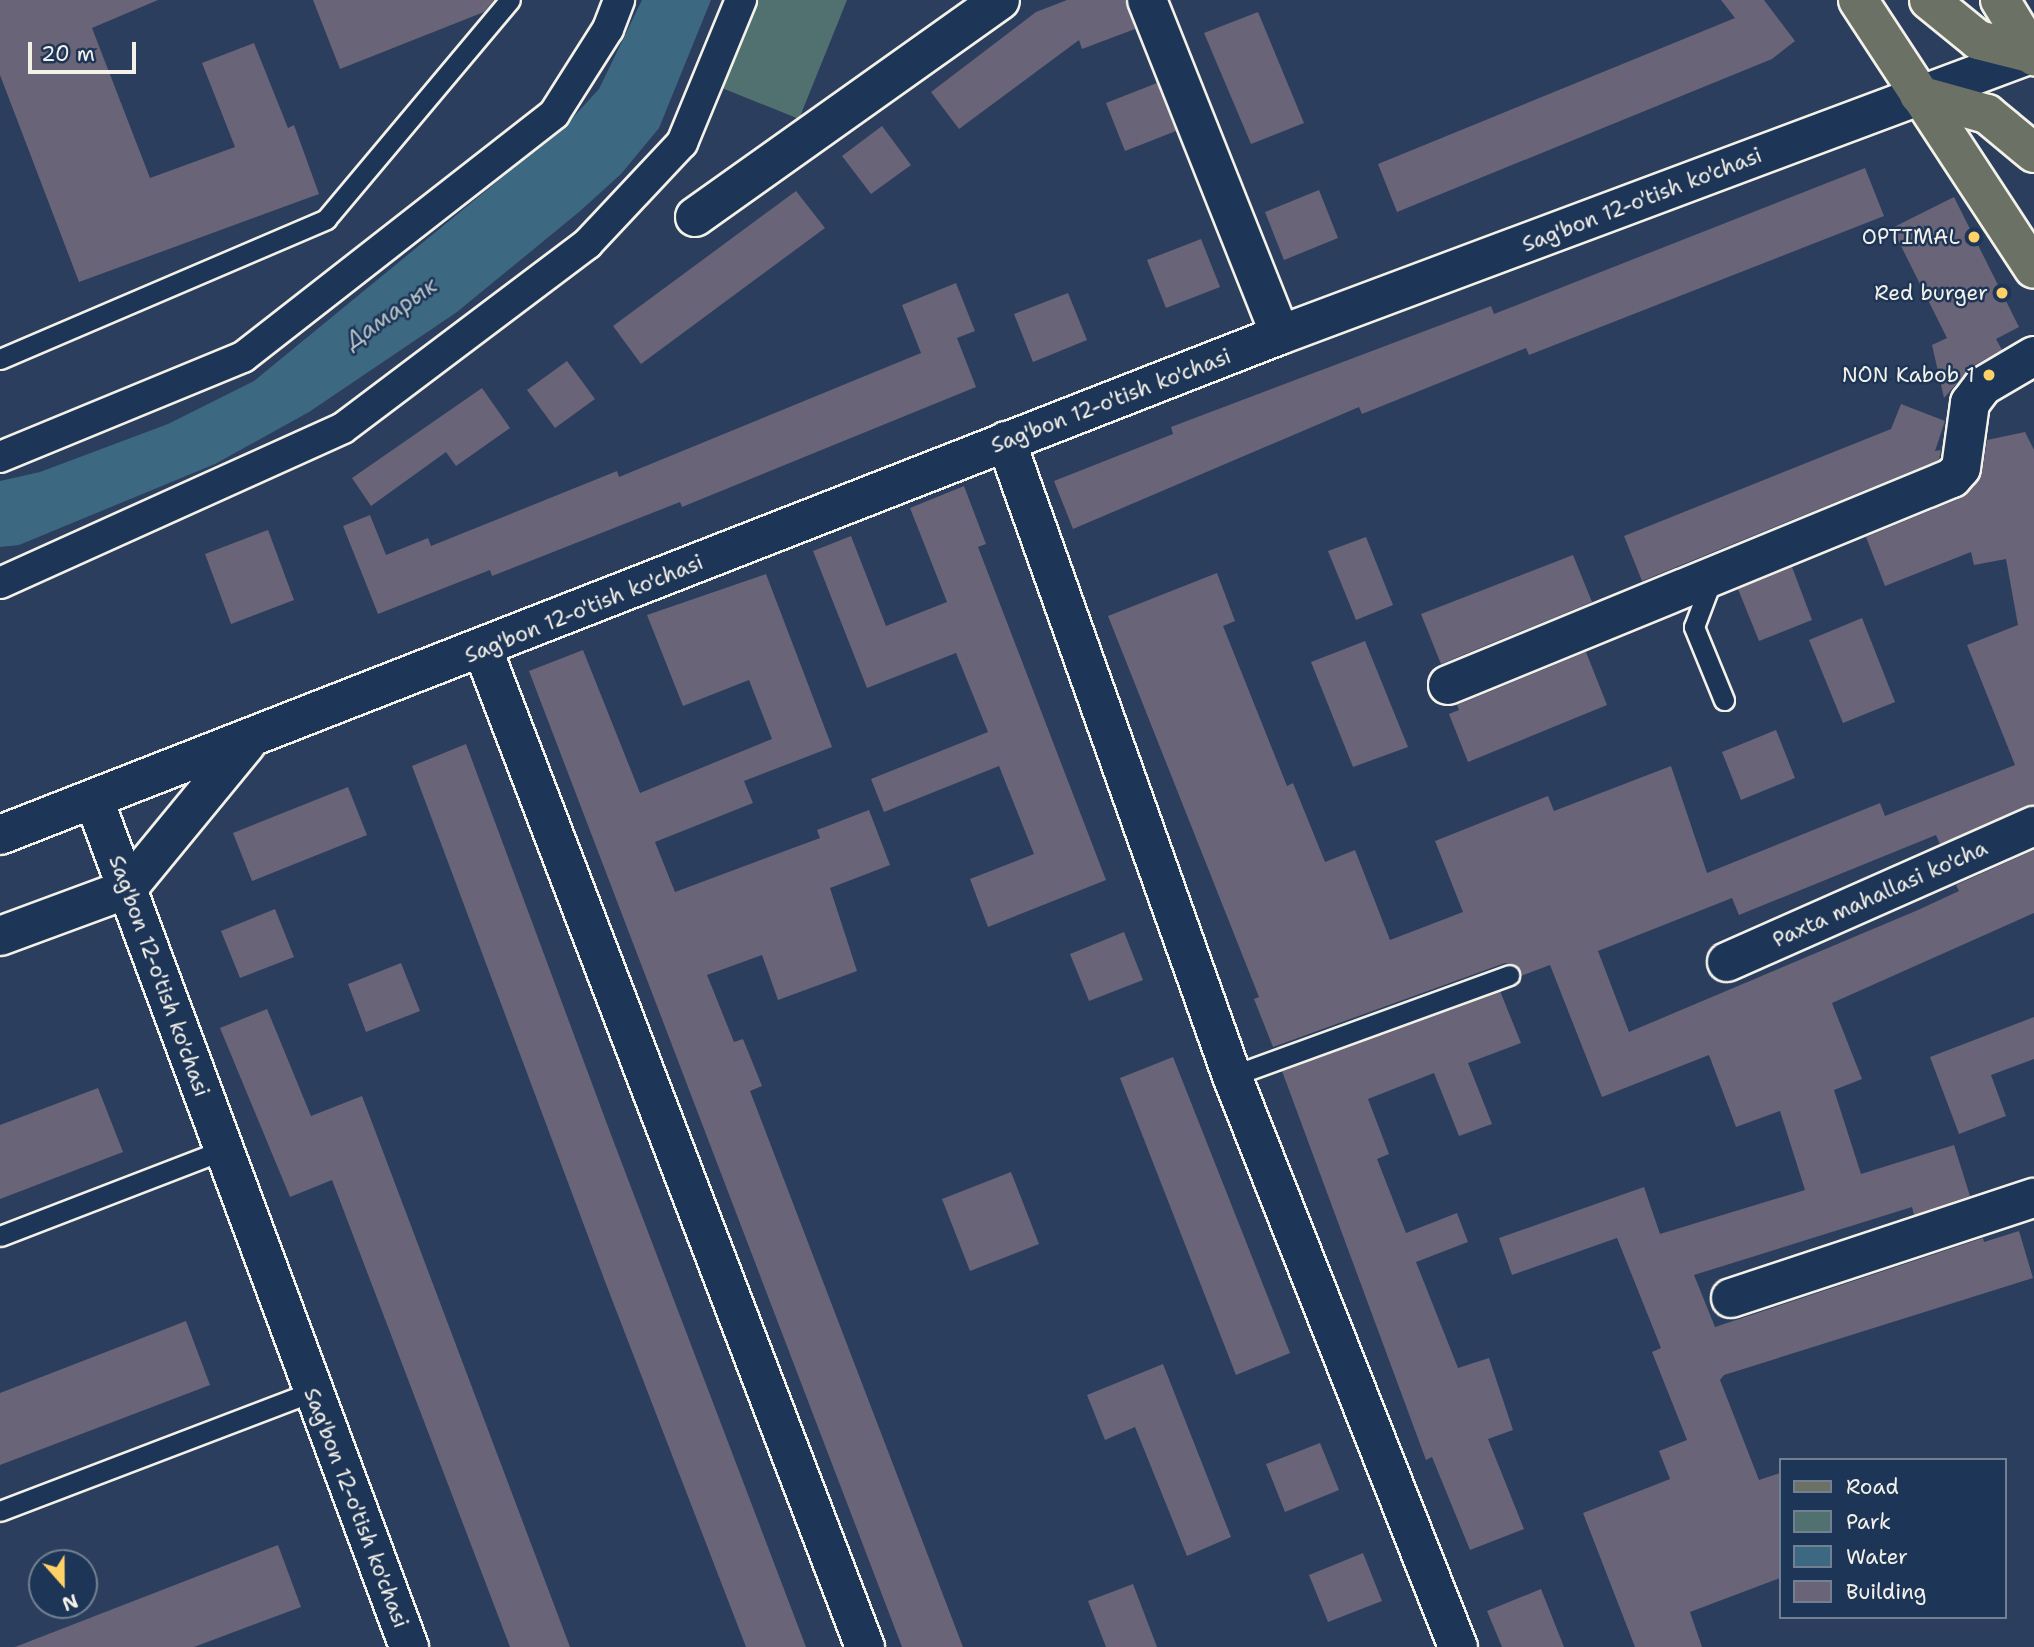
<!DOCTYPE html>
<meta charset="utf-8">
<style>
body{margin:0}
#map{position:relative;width:2034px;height:1647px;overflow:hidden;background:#2c3e5d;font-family:"Shantell Sans",sans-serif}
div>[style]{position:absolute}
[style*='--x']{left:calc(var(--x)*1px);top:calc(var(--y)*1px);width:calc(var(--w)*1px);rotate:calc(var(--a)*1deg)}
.green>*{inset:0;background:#517170}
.water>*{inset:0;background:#3c6881}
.building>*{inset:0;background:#696477}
.roads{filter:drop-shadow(2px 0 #f4f1e8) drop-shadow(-2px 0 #f4f1e8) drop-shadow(0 2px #f4f1e8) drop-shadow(0 -2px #f4f1e8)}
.service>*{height:19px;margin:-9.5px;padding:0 9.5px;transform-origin:9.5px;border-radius:9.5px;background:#1d3557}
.pedestrian>*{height:30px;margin:-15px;padding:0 15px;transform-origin:15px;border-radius:15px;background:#1d3557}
.minor>*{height:38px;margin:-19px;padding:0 19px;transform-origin:19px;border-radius:19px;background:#1d3557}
.secondary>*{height:38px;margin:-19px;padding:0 19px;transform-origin:19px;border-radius:19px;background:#1d3557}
.primary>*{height:38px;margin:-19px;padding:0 19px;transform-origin:19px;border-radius:19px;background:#6b7165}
.dots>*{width:19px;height:19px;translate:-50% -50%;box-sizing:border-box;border:4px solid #1d3557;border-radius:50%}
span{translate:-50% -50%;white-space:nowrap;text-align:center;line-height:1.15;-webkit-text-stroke:5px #1d3557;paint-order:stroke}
.street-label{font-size:21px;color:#f4f1e8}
.poi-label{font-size:21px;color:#f4f1e8}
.right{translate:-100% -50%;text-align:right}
.water-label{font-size:23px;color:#b4c1c4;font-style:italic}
.legend{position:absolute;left:1779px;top:1458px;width:228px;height:161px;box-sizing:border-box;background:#1d3557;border:2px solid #738091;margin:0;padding:9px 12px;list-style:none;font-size:21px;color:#f4f1e8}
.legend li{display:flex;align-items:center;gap:14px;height:35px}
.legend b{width:35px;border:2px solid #738091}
.north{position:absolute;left:28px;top:1549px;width:70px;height:70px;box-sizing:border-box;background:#1d3557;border:2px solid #738091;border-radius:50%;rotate:159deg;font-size:19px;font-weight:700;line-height:28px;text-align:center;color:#f4f1e8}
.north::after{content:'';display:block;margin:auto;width:24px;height:32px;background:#ffd166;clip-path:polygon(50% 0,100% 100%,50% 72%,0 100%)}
.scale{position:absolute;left:28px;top:42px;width:108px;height:32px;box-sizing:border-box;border:4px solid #f4f1e8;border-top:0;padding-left:9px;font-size:21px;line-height:24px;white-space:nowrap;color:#f4f1e8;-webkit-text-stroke:5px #1d3557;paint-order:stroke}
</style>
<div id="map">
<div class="green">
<div style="clip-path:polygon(751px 0,847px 0,799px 119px,717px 86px)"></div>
</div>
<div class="water">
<div style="clip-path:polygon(642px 0,711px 0,659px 128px,621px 174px,579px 212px,457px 312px,309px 412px,215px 464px,19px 545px,0 547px,0 481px,40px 472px,168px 424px,254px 381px,566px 125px,599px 89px)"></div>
</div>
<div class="building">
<div style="clip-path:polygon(0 0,158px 0,92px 28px,150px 178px,235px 147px,202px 63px,254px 43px,288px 128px,294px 125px,319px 194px,79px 282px,0 75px)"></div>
<div style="clip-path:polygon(313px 0,494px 0,484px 12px,340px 69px)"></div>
<div style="clip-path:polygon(1067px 0,1125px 0,1135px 29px,1082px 49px,1079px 40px,959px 129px,931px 92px,1036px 12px)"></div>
<div style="clip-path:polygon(1721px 0,1764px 0,1795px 41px,1772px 59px,1397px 212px,1378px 164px,1735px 18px)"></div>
<div style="clip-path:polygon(1258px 12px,1304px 123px,1251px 144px,1204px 33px)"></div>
<div style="clip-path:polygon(1157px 83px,1176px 131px,1125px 151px,1106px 103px)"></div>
<div style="clip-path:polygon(882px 126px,911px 165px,871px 194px,842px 156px)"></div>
<div style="clip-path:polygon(1865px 168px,1884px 216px,1529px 355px,1526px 348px,1362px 414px,1359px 407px,1073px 529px,1054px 481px,1173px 434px,1171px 427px,1491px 306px,1494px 314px)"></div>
<div style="clip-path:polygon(1319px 190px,1338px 238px,1284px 260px,1265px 212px)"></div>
<div style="clip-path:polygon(796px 191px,825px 228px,641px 364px,613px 326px)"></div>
<div style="clip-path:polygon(1954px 197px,2019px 327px,1996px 339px,2002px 350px,1971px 367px,1944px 398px,1932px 345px,1947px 338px,1892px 228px)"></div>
<div style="clip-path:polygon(1201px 239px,1220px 287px,1166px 308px,1147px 260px)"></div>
<div style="clip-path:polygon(956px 283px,975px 331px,957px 338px,976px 387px,682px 507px,680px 502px,492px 576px,490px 570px,378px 614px,343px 526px,370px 515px,386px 555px,428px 538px,431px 546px,617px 471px,619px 477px,921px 353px,902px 305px)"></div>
<div style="clip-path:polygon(1068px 293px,1087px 340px,1033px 362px,1014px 314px)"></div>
<div style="clip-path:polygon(567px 361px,595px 399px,555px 428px,527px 390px)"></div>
<div style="clip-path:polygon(482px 388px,510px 428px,456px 466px,446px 452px,371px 506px,352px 478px)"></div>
<div style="clip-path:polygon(1901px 404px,1945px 421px,1935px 451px,1941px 450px,1939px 460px,1642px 581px,1624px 536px,1891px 429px)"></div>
<div style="clip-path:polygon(2025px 432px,2034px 450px,2034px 805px,1940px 844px,1936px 835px,1739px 915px,1732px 898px,1598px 951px,1629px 1032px,1918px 910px,1959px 891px,1956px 885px,2034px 850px,2034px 913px,1832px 1003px,1862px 1079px,1834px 1090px,1861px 1174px,1954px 1145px,1970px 1196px,1914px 1215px,1912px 1207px,1694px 1275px,1715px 1327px,1983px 1238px,1984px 1242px,2019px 1231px,2033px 1278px,1724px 1375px,1720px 1380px,1759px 1480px,1780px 1473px,1780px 1578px,1690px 1612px,1702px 1647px,1635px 1647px,1583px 1513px,1670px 1479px,1659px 1451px,1687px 1440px,1652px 1352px,1661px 1348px,1617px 1238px,1512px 1275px,1499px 1238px,1644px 1187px,1660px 1234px,1805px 1190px,1780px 1111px,1736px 1127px,1709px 1055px,1602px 1097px,1550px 965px,1521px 976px,1516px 965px,1505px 963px,1273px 1047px,1254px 999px,1259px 997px,1108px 616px,1217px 573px,1235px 621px,1223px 626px,1287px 786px,1293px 783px,1325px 862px,1355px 850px,1390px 940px,1463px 912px,1435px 841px,1548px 796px,1554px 811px,1671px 766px,1707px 873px,1880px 803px,1885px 816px,2015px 765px,1967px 645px,2018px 625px,2006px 559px,1974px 565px,1971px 552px,1885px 586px,1866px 537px,1961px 498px,1982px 472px,1987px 440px)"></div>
<div style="clip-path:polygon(964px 486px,986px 544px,978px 547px,1106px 880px,988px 927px,970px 879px,1034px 854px,999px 766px,884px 812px,871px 779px,988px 732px,956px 653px,867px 688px,813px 551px,851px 536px,886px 626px,947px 602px,910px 508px)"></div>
<div style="clip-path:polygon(268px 530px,294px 600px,231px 624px,205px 554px)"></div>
<div style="clip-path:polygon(1366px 537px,1393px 605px,1356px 620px,1328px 551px)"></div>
<div style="clip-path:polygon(1573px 555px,1592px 602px,1441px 664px,1421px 614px)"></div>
<div style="clip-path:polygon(1792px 567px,1812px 620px,1759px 641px,1738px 589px)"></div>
<div style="clip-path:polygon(766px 574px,832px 747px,744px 781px,753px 803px,655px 842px,675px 892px,820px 838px,817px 830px,869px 810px,890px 865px,830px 888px,857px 971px,778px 1000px,762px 955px,707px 975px,734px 1042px,743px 1039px,762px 1086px,750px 1091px,963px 1647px,902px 1647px,529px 671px,583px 650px,640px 793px,772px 739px,749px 680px,683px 706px,647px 615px)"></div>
<div style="clip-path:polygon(1862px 618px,1895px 702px,1843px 723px,1809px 640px)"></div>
<div style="clip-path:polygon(1365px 641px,1408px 747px,1353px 767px,1311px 662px)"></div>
<div style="clip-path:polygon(1586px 652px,1607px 705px,1468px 762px,1449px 714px,1459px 710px,1457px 705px)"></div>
<div style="clip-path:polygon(1776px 730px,1795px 778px,1741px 800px,1722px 752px)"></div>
<div style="clip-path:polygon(466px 744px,610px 1132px,806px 1647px,746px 1647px,606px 1284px,412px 766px)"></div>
<div style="clip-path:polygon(348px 787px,367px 835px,252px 881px,233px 833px)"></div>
<div style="clip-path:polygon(275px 909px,294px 957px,240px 978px,221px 931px)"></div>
<div style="clip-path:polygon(1124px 932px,1143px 980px,1089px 1001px,1070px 954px)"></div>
<div style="clip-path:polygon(401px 963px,420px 1011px,366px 1032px,348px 984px)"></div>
<div style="clip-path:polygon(1500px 991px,1521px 1043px,1468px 1063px,1492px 1124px,1459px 1136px,1434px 1073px,1368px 1099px,1389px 1154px,1377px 1159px,1406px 1233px,1457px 1213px,1468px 1242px,1416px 1262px,1458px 1368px,1489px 1358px,1513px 1430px,1488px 1439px,1524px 1529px,1470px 1550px,1432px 1457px,1426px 1460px,1282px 1071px)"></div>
<div style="clip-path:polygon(267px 1009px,311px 1116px,362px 1096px,570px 1647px,510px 1647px,332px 1180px,290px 1197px,220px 1028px)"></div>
<div style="clip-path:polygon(2034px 1017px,2034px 1059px,1991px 1075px,2006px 1116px,1959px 1134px,1930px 1057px)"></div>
<div style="clip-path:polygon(1173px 1057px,1290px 1353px,1236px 1375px,1120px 1078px)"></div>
<div style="clip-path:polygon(98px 1088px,123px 1152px,0 1199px,0 1125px)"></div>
<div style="clip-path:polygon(1011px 1172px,1039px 1244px,970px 1271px,942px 1199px)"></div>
<div style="clip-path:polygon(186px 1321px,210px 1385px,0 1465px,0 1393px)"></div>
<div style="clip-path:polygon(1163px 1364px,1231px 1537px,1187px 1556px,1135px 1427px,1105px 1440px,1087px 1395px)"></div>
<div style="clip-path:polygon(1320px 1443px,1339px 1490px,1285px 1512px,1266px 1464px)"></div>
<div style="clip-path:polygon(278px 1545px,301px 1607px,194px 1647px,15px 1647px)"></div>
<div style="clip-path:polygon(1363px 1553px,1382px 1601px,1328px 1622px,1309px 1575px)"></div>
<div style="clip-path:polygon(1133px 1584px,1157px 1647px,1106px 1647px,1088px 1601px)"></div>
<div style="clip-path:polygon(1541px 1589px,1564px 1647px,1502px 1647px,1487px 1611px)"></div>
</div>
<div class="roads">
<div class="service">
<div style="--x:0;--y:359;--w:355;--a:-23.2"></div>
<div style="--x:326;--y:219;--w:286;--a:-50"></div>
<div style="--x:1712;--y:579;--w:51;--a:110.6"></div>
<div style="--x:1694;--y:627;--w:79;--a:67.7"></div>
<div style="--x:1232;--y:1076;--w:295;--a:-20"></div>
<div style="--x:0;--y:1236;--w:239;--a:-21.1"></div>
<div style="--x:0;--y:1511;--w:334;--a:-20.9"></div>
</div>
<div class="pedestrian">
<div style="--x:0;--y:457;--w:263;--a:-22.4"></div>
<div style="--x:243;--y:357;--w:395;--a:-38"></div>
<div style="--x:554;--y:114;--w:101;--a:-57.6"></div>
<div style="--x:608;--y:29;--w:31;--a:-69"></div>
<div style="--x:0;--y:583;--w:376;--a:-24.3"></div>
<div style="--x:343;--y:428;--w:306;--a:-37"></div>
<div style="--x:587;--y:244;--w:139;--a:-46.8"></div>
<div style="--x:682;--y:143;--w:155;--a:-67.6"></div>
</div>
<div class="minor">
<div style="--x:1147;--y:0;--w:360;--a:68.3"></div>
<div style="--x:695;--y:217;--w:374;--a:-35.4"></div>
<div style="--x:1006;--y:441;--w:674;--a:70.41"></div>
<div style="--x:1232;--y:1076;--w:614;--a:68.41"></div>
<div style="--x:483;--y:650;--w:1068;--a:69.04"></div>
<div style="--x:1448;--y:685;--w:545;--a:-22.33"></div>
<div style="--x:1952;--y:478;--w:13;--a:-48"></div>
<div style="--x:1961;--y:468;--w:66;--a:-82.1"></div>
<div style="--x:1970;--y:403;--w:21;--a:-53"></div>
<div style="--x:1983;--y:386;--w:59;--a:-30.5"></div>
<div style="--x:94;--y:800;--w:904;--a:69.6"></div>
<div style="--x:1727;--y:962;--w:336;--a:-23.9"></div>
<div style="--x:1731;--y:1298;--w:319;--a:-18.3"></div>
</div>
<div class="secondary">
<div style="--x:0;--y:835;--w:1374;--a:-21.34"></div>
<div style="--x:1280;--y:335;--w:805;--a:-20.51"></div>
<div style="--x:0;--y:936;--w:135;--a:-20.3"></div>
<div style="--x:127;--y:889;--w:188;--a:-50.6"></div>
</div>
<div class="primary">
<div style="--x:1858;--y:0;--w:321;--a:56.8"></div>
<div style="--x:1929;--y:0;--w:63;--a:39.2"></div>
<div style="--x:1978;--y:40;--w:57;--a:14.3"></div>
<div style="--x:2000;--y:0;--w:66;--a:58.7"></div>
<div style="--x:1919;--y:95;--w:71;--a:15.6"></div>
<div style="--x:1987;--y:114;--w:61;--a:39.7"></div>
</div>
</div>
<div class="dots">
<div style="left:1974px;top:237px;background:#ffd166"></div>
<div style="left:2002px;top:293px;background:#ffd166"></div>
<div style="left:1989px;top:375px;background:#ffd166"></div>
</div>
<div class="street-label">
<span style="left:1642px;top:200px;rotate:-21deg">Sag'bon 12-o'tish ko'chasi</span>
<span style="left:1111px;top:401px;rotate:-21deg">Sag'bon 12-o'tish ko'chasi</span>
<span style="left:584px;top:609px;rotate:-22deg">Sag'bon 12-o'tish ko'chasi</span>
<span style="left:1880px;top:894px;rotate:-24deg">Paxta mahallasi ko'cha</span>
<span style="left:159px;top:976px;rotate:70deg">Sag'bon 12-o'tish ko'chasi</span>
<span style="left:356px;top:1508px;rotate:69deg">Sag'bon 12-o'tish ko'chasi</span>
</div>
<div class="poi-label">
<span class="right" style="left:1960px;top:237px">OPTIMAL</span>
<span class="right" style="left:1988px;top:293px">Red burger</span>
<span class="right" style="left:1975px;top:375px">NON Kabob 1</span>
</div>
<div class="water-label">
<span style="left:391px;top:313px;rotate:-35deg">Дамарык</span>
</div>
<ul class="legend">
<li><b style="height:9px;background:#6b7165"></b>Road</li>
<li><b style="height:19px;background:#517170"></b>Park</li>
<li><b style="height:19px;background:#3c6881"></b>Water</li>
<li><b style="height:19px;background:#696477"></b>Building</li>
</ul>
<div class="north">N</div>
<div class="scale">20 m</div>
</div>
